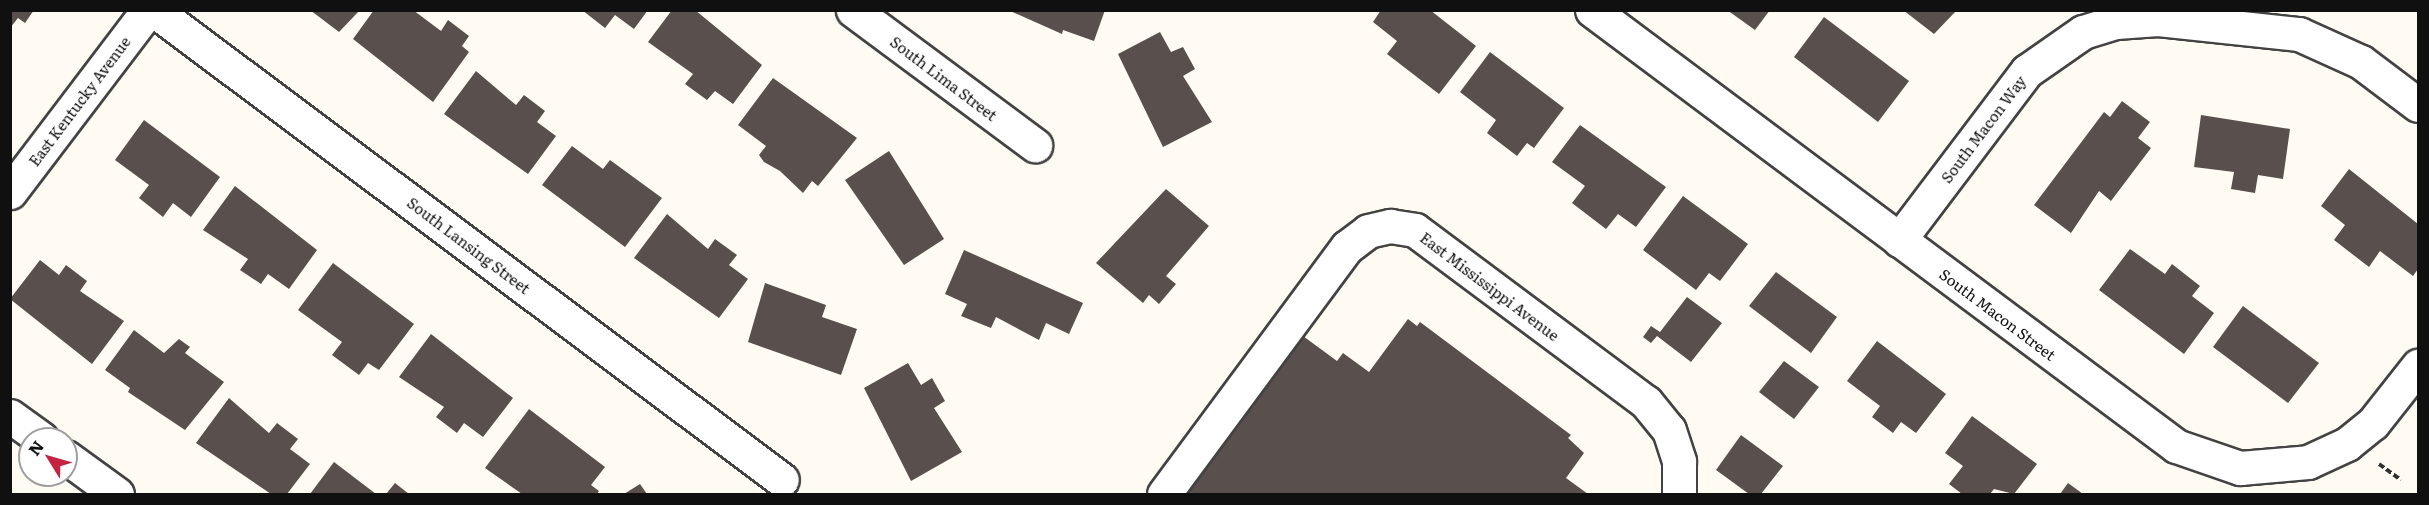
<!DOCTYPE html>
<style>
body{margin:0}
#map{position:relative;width:2429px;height:505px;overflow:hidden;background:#fffbf3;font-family:Literata,serif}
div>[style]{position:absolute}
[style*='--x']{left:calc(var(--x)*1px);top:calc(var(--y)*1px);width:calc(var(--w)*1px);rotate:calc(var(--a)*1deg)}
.building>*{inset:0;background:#594f4c}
.path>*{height:4px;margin-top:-2px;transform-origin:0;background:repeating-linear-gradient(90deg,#323232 0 6px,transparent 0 9px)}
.roads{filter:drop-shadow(2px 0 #434343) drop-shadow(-2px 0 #434343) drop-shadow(0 2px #434343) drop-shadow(0 -2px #434343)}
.minor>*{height:33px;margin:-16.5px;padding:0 16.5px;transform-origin:16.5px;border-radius:16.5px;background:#fff}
span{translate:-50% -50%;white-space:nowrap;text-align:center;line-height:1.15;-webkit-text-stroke:6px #fff;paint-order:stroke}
.street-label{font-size:15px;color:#101010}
.frame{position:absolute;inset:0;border:12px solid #101010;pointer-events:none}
.north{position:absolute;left:18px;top:427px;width:60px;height:60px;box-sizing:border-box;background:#fff;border:2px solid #9f9f9f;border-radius:50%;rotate:307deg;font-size:16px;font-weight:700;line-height:24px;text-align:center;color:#101010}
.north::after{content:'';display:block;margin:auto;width:21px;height:27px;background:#c42441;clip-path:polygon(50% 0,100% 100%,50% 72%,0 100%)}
</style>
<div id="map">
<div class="building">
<div style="clip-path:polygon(10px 10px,34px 10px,25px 23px,18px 18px,10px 28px)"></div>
<div style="clip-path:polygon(310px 10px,360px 10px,339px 32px)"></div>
<div style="clip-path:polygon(374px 10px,413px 10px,441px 31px,448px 20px,469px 36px,462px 46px,469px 52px,433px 102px,353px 39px)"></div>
<div style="clip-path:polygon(582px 10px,648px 10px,634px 29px,615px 15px,605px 28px)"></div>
<div style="clip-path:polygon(672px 10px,695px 10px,762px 65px,733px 104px,715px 91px,707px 100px,685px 84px,693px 74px,648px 42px)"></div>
<div style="clip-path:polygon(1008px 10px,1105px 10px,1094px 41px,1063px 30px,1062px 34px)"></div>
<div style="clip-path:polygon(1381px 10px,1430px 10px,1476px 46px,1439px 94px,1387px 54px,1397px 41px,1373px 22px)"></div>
<div style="clip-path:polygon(1727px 10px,1770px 10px,1755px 30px)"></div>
<div style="clip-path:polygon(1903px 10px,1957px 10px,1934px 34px)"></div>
<div style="clip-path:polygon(1824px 17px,1909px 81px,1878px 122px,1794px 57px)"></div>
<div style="clip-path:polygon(1160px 32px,1171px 52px,1183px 47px,1195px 69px,1183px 76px,1212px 122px,1163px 147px,1118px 54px)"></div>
<div style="clip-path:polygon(1490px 52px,1564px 108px,1534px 148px,1527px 143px,1517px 156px,1487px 133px,1496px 120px,1460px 92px)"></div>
<div style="clip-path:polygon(476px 71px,516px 105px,524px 95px,545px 111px,537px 122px,556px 136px,528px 174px,444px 114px)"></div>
<div style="clip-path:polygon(773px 78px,857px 138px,818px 186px,812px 181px,803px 193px,780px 171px,764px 162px,759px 155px,766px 146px,738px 125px)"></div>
<div style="clip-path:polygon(2122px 101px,2150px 122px,2138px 138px,2151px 148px,2111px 201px,2099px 191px,2071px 233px,2034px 205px,2104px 112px,2110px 117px)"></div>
<div style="clip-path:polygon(2201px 115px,2290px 129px,2283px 179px,2258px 175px,2255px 193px,2231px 189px,2234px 172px,2194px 167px)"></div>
<div style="clip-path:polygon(144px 120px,220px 177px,191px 217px,173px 203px,163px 217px,139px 198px,149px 185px,115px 160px)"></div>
<div style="clip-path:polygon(1580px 125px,1666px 187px,1636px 227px,1618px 214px,1606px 229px,1572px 203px,1585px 186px,1552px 162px)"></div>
<div style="clip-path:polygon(572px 146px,603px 169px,610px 160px,662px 198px,625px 247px,542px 185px)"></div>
<div style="clip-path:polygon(889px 151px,944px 239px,904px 265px,845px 180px)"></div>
<div style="clip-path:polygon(2349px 169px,2418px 224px,2418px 269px,2413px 276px,2380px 251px,2369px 267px,2334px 240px,2345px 225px,2321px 206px)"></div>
<div style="clip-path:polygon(235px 186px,317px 250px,289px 289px,268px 274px,261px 284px,240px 270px,248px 259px,203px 230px)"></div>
<div style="clip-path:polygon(1166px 189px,1209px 226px,1166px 276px,1176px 284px,1159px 304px,1149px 295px,1143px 303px,1096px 263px)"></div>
<div style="clip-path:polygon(1683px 196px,1748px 244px,1720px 281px,1709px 273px,1696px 290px,1643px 250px)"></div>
<div style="clip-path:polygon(667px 214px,708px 249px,715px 239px,737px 255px,729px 265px,748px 279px,719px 318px,634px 258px)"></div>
<div style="clip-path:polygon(2130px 249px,2165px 274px,2172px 264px,2200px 286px,2192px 296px,2214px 313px,2184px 354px,2099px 290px)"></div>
<div style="clip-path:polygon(964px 250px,1083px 303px,1069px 334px,1046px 323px,1039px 340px,996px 317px,991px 328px,961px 316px,967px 304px,945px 294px)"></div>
<div style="clip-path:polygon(40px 260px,59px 275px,66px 265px,87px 281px,80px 291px,124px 321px,92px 364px,10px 299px)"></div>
<div style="clip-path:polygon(333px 263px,414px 324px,379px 370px,368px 363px,359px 375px,332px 355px,342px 342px,298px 310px)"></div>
<div style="clip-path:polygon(1776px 272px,1837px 317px,1811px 353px,1749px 306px)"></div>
<div style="clip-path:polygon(765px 283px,826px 305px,822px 317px,857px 329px,841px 375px,748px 342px)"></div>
<div style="clip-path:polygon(1687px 297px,1722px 323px,1691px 362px,1657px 336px,1651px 343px,1643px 337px,1651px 326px,1660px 332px)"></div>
<div style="clip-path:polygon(2243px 306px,2319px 363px,2288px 403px,2213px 347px)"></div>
<div style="clip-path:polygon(1408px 319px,1417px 326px,1420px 322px,1571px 435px,1568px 438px,1584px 453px,1566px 478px,1588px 494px,1186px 494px,1303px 336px,1337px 361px,1343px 353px,1369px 372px)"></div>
<div style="clip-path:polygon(134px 330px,164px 353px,179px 339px,190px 347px,185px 353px,224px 382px,185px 430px,128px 392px,130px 388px,105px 370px)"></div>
<div style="clip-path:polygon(431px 334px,513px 398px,483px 437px,464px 423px,457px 433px,436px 417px,444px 407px,399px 377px)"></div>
<div style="clip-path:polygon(1877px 341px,1946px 394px,1916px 433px,1901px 422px,1893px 433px,1872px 417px,1880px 406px,1847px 381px)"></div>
<div style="clip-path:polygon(1784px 361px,1819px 387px,1794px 419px,1759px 392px)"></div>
<div style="clip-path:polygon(908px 363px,921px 385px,932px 378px,945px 401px,934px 408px,962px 452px,911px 481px,864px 388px)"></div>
<div style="clip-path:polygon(229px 398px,269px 433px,277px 423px,298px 439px,290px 449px,310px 464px,287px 494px,271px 494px,196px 443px)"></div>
<div style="clip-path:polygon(529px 409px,605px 467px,591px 485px,599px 491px,597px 494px,522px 494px,485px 468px)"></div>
<div style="clip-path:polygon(1972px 416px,2037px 464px,2014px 494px,1994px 489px,1990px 494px,1962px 494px,1949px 484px,1963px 466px,1945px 453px)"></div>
<div style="clip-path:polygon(1741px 435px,1783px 466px,1761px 494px,1749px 494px,1716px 470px)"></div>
<div style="clip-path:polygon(334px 462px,376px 494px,310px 494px)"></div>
<div style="clip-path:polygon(395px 483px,409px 494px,386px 494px)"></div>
<div style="clip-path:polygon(2068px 483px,2083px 494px,2060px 494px)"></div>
<div style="clip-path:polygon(640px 484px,647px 494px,624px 494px)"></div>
</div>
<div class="path">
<div style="--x:2379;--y:464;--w:27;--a:36"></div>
</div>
<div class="roads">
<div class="minor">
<div style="--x:154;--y:10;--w:784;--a:36.81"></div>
<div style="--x:853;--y:10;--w:227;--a:36.6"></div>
<div style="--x:1592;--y:10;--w:729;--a:36.74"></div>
<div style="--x:2176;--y:446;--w:68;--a:19"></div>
<div style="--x:2240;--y:468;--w:68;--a:-5"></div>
<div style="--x:2308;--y:462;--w:43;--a:-24.8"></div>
<div style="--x:2347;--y:444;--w:33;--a:-39"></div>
<div style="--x:2373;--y:423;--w:73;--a:-51.7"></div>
<div style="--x:10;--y:192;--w:228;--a:-52.8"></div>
<div style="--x:1899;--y:240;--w:212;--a:-52.9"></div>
<div style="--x:2027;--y:71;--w:68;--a:-34.9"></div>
<div style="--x:2083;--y:32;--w:34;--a:-17"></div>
<div style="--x:2116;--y:22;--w:42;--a:-4.1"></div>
<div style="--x:2158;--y:19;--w:142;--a:6.1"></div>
<div style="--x:2299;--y:34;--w:68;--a:24.3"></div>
<div style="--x:2361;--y:62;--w:71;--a:37"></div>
<div style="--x:10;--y:416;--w:39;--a:36"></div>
<div style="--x:66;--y:457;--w:63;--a:36"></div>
<div style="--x:1164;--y:494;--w:307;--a:-53.5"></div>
<div style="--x:1347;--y:247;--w:26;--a:-37"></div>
<div style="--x:1368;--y:231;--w:23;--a:-13"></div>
<div style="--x:1390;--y:226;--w:25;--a:9"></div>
<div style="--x:1415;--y:230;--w:288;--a:36.7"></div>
<div style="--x:1646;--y:402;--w:36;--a:51"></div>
<div style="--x:1669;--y:430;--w:33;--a:72"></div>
<div style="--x:1679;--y:461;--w:33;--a:90"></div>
</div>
</div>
<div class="street-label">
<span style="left:944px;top:78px;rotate:37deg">South Lima Street</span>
<span style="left:79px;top:101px;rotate:-53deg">East Kentucky Avenue</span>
<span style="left:1983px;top:129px;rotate:-53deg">South Macon Way</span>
<span style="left:469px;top:245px;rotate:37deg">South Lansing Street</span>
<span style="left:1490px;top:286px;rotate:37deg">East Mississippi Avenue</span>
<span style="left:1998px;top:314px;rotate:37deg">South Macon Street</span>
</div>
<div class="frame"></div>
<div class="north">N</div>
</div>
